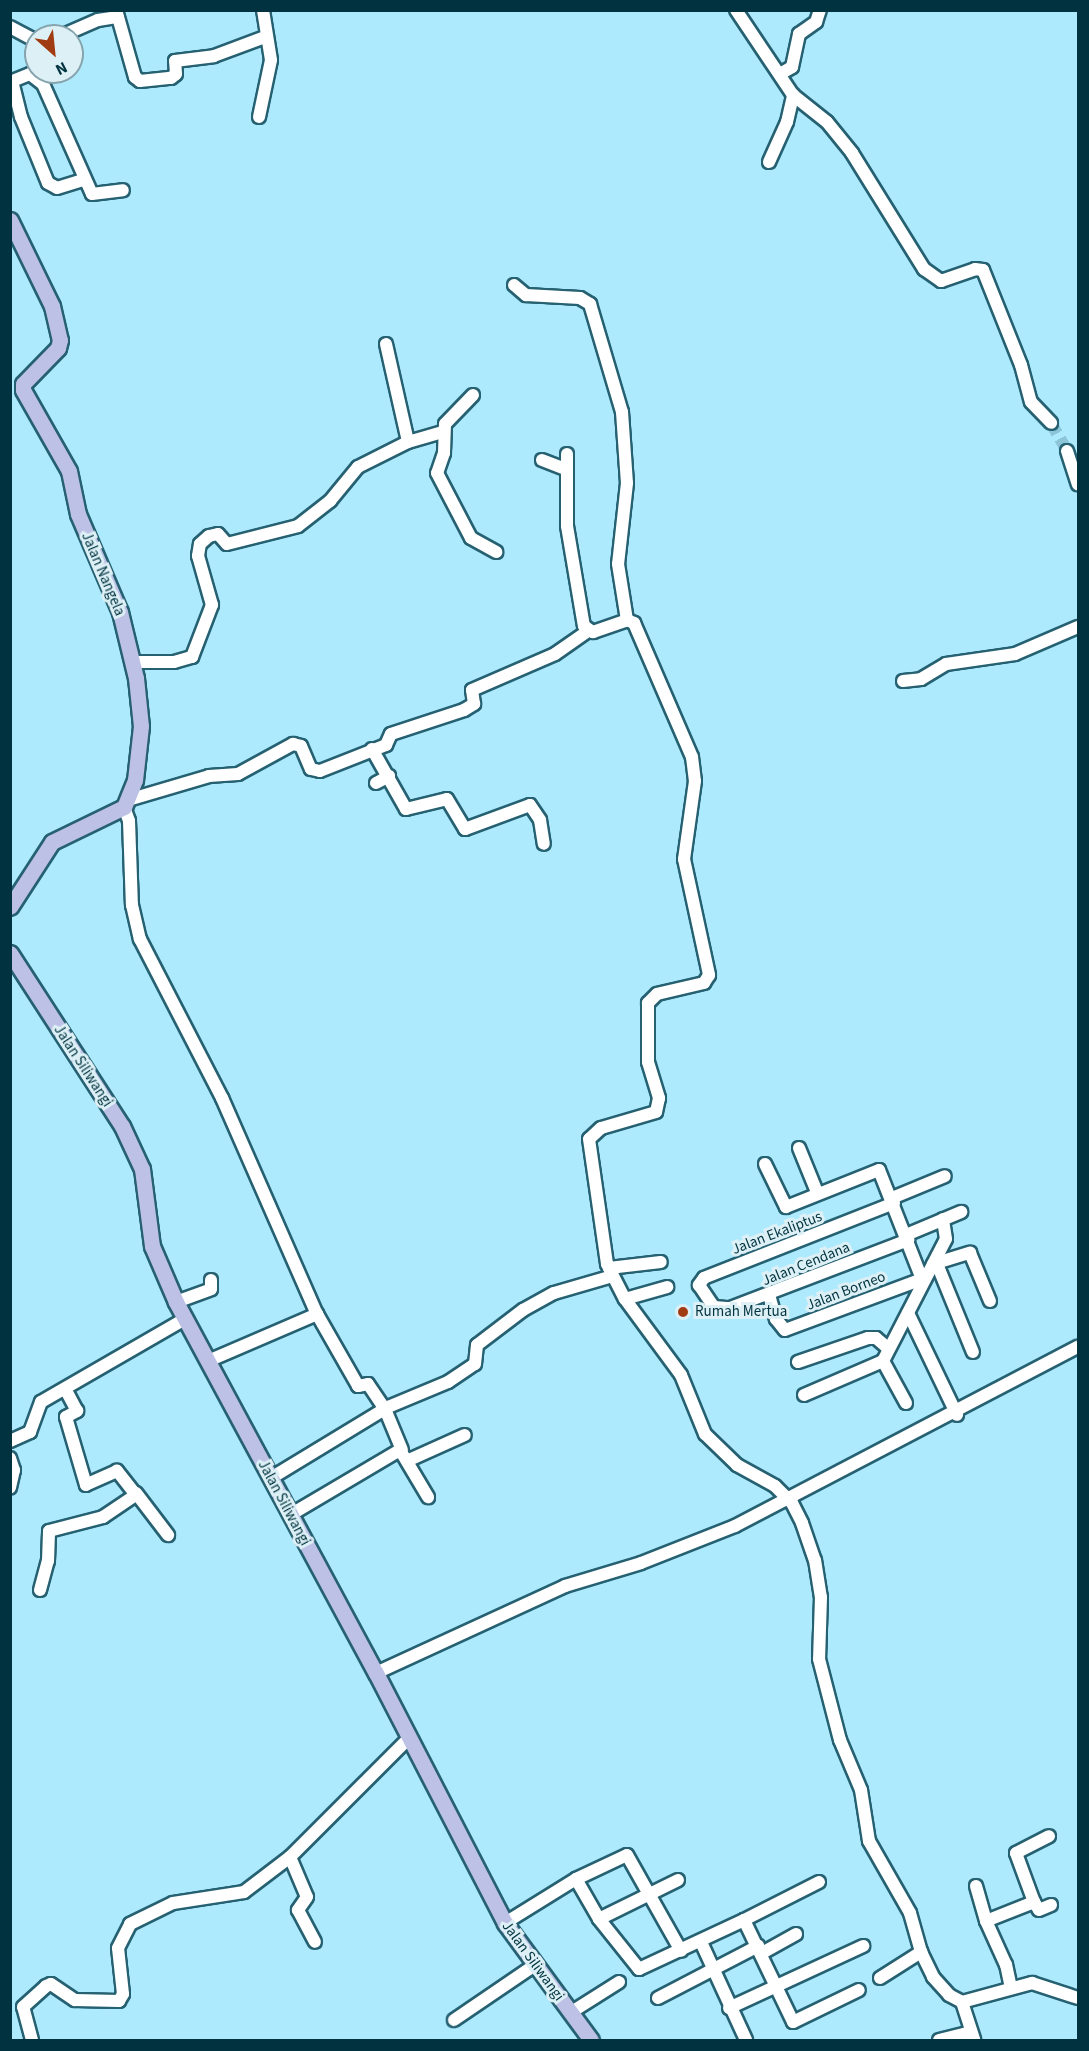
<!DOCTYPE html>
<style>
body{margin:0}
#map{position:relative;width:1089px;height:2051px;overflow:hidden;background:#aeeafd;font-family:"Source Sans 3",sans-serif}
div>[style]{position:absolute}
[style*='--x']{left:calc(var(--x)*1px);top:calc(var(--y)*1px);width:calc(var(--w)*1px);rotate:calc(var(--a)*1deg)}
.minor-tunnel>*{height:12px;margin-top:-6px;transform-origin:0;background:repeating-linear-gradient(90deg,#8bc5d7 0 12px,transparent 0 18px)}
.roads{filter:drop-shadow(2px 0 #266172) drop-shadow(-2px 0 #266172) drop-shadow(0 2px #266172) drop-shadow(0 -2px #266172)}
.minor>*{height:12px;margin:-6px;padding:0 6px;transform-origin:6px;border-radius:6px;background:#fff}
.major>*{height:15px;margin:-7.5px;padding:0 7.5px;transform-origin:7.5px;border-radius:7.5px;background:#bdc1e6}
.dots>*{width:16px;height:16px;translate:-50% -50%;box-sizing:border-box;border:3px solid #ddf0f6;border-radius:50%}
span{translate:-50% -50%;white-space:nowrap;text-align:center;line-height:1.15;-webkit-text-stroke:6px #ddf0f6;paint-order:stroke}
.street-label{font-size:15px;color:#00333f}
.poi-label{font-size:15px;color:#00333f}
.left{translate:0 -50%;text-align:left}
.frame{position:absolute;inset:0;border:12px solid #00333f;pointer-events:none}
.north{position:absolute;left:24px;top:24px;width:60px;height:60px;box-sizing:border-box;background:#ddf0f6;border:2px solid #85a4ad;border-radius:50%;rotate:153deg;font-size:16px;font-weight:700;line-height:24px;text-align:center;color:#00333f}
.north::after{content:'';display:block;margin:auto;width:21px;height:27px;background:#a13b12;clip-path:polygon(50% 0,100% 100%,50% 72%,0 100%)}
</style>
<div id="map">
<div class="minor-tunnel">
<div style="--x:1051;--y:423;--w:32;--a:60"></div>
</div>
<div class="roads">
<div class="minor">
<div style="--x:116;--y:10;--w:70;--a:74.2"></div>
<div style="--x:135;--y:77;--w:6;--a:39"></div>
<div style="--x:140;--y:81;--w:31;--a:-6"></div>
<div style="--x:171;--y:78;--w:6;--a:-39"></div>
<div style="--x:176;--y:74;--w:13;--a:-94"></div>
<div style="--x:175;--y:61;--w:39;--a:-7"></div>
<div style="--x:214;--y:56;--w:54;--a:-20.4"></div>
<div style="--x:736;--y:10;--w:102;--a:56.2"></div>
<div style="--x:793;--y:95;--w:43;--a:38.5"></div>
<div style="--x:827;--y:122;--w:40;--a:51"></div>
<div style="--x:852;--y:153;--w:137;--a:58.2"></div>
<div style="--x:924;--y:269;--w:21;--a:35"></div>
<div style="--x:941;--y:281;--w:36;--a:-19"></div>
<div style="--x:975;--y:269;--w:8;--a:7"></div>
<div style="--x:983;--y:270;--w:102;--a:68.2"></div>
<div style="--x:1021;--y:365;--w:38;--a:75"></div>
<div style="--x:1031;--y:402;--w:29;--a:46"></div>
<div style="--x:10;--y:27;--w:30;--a:28"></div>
<div style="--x:61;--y:36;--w:40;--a:-23.4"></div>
<div style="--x:98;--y:20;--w:20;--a:-9"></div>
<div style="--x:780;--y:74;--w:14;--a:-30"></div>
<div style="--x:792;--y:67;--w:34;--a:-78"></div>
<div style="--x:799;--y:34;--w:21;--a:-35"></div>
<div style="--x:816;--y:22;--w:13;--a:-72"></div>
<div style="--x:12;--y:81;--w:37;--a:76"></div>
<div style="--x:21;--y:117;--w:71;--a:67.8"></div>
<div style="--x:48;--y:183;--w:10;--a:29"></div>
<div style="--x:57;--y:188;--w:28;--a:-17"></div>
<div style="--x:10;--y:82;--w:22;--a:-22"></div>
<div style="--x:30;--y:74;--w:16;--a:38"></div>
<div style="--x:43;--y:84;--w:120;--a:66"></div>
<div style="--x:92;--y:194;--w:31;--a:-7"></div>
<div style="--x:259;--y:117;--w:58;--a:-78.1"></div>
<div style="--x:271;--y:60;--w:51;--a:-99.1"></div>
<div style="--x:769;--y:162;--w:44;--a:-65.8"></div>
<div style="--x:787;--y:122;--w:28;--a:-77"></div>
<div style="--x:514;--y:285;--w:16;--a:40"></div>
<div style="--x:526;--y:295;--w:54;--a:3.2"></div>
<div style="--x:580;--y:298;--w:12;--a:31"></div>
<div style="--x:590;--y:304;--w:113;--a:73.5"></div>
<div style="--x:622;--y:412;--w:71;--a:86"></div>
<div style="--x:627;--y:483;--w:81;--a:96.3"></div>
<div style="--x:618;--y:564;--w:57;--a:80.9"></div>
<div style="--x:386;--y:344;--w:100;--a:77.3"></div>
<div style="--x:473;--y:395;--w:40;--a:134"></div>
<div style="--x:445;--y:424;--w:29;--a:92"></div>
<div style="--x:444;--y:453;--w:21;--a:109"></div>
<div style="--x:437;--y:473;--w:73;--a:62.4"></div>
<div style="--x:471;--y:538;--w:29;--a:29"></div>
<div style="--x:1067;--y:451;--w:35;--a:72"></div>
<div style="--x:567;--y:454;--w:72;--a:90"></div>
<div style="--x:567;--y:526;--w:101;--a:80.4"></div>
<div style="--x:584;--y:626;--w:11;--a:34"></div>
<div style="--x:593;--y:632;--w:36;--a:-19"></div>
<div style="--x:627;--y:620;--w:8;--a:23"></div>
<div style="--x:634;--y:623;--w:146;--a:66.6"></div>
<div style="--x:692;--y:757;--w:24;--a:83"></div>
<div style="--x:695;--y:781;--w:79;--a:98"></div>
<div style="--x:684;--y:859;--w:119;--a:77.8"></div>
<div style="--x:709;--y:975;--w:9;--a:122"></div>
<div style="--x:704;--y:983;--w:48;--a:166.8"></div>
<div style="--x:657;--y:994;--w:13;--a:135"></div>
<div style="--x:648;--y:1003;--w:59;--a:90"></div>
<div style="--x:648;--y:1062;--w:38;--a:73"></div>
<div style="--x:659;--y:1098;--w:14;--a:102"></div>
<div style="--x:656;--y:1112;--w:57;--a:163.8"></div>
<div style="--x:601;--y:1128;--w:16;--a:137"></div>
<div style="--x:589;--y:1139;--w:126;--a:81.8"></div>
<div style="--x:607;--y:1264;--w:39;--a:63"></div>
<div style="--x:625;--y:1299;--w:94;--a:53.6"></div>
<div style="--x:681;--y:1375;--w:64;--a:67.9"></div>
<div style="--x:705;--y:1434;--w:45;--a:44.1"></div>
<div style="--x:737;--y:1465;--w:43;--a:28.9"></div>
<div style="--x:775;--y:1486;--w:24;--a:45"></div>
<div style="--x:792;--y:1503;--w:22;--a:63"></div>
<div style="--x:802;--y:1523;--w:39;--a:71"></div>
<div style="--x:815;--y:1560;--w:37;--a:81"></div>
<div style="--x:821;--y:1597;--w:62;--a:91.8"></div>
<div style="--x:819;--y:1659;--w:84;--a:75.5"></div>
<div style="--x:840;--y:1740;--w:54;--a:67.2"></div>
<div style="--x:861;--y:1790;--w:52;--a:81.1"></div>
<div style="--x:869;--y:1841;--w:83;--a:60.3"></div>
<div style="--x:910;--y:1913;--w:41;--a:74.2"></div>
<div style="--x:921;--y:1952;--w:28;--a:64"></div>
<div style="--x:933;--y:1977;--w:24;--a:48"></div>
<div style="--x:949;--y:1995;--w:15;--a:28"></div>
<div style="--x:962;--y:2002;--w:40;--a:72"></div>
<div style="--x:542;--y:460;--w:26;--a:21"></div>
<div style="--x:133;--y:662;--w:41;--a:0"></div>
<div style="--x:174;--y:662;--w:19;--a:-16"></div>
<div style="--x:192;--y:657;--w:56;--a:-69"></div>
<div style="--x:212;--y:605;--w:51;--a:-105.9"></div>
<div style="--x:198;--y:556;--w:12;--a:-81"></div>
<div style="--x:200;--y:544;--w:12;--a:-42"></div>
<div style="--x:209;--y:536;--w:9;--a:-13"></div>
<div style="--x:218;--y:534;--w:13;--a:48"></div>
<div style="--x:227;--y:544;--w:73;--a:-14.2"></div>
<div style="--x:298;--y:526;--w:41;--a:-38"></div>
<div style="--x:330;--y:501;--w:44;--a:-50.5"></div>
<div style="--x:358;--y:467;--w:56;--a:-26.6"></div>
<div style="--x:408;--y:442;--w:35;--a:-16"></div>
<div style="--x:903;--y:681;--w:18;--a:-6"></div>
<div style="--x:921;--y:679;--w:29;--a:-31"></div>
<div style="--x:946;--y:664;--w:70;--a:-8.2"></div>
<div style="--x:1015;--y:654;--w:69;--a:-23.2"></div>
<div style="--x:372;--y:749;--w:69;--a:60.5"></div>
<div style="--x:406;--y:809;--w:42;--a:-13.7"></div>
<div style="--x:447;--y:799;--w:35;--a:59"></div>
<div style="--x:465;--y:829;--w:69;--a:-20.3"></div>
<div style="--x:530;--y:805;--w:18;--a:56"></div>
<div style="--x:540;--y:820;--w:24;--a:81"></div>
<div style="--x:376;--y:783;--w:15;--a:-28"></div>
<div style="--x:128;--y:800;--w:84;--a:-16.5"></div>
<div style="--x:209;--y:776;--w:29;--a:-4"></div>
<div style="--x:238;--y:774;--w:63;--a:-28.6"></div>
<div style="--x:293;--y:744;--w:8;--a:14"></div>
<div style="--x:301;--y:746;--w:25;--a:67"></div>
<div style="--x:311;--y:769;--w:9;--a:13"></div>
<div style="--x:320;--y:771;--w:71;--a:-21.5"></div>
<div style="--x:386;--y:745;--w:12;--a:-66"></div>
<div style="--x:391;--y:734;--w:77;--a:-18.2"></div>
<div style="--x:464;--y:710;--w:12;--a:-31"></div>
<div style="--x:474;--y:704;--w:14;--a:-98"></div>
<div style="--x:472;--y:690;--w:90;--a:-23.4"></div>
<div style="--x:555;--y:654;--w:40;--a:-34.9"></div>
<div style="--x:124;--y:807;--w:15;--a:70"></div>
<div style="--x:129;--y:821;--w:84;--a:88"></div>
<div style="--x:132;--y:905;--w:35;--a:77"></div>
<div style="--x:140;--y:939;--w:179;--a:62.7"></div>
<div style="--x:222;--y:1098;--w:236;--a:66.3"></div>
<div style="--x:317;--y:1314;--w:83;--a:60.3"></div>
<div style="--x:358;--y:1386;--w:10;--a:-11"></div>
<div style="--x:368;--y:1384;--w:30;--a:56"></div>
<div style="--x:385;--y:1409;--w:44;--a:67.5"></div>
<div style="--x:799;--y:1148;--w:48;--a:67.8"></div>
<div style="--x:765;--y:1164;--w:48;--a:64"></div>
<div style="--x:786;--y:1207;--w:100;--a:-21.7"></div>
<div style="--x:879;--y:1170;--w:117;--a:68.5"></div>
<div style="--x:892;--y:1198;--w:57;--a:-22.5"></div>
<div style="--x:894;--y:1203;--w:204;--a:158.5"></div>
<div style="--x:704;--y:1278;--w:9;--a:126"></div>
<div style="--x:699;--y:1285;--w:27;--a:56"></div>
<div style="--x:714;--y:1307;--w:16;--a:4"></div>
<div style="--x:730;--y:1308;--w:191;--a:-20.9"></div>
<div style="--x:906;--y:1235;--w:60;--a:-22.7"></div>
<div style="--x:933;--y:1264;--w:39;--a:-17"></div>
<div style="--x:970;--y:1253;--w:52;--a:67.4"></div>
<div style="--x:937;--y:1264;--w:95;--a:67.8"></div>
<div style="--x:609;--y:1268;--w:52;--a:-6.6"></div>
<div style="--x:769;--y:1295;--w:25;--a:74"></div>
<div style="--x:776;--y:1319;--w:14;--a:51"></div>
<div style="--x:785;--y:1330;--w:146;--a:-20.4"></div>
<div style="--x:625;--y:1299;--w:44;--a:-15.9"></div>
<div style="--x:176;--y:1302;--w:37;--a:-20"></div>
<div style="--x:211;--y:1289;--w:9;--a:-90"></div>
<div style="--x:908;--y:1313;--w:113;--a:64.3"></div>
<div style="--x:208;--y:1361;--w:119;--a:-23.3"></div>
<div style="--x:883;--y:1361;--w:137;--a:-62.7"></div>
<div style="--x:946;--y:1239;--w:20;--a:-99"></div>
<div style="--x:883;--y:1361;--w:48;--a:61.3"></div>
<div style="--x:798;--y:1362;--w:74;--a:-18.9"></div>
<div style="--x:868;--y:1338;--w:8;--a:0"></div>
<div style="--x:876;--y:1338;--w:16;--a:40"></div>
<div style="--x:804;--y:1395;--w:86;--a:-23.3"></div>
<div style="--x:10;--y:1441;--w:22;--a:-24"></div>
<div style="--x:30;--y:1432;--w:32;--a:-70"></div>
<div style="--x:41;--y:1402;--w:166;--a:-30"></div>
<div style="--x:10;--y:1458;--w:13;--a:72"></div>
<div style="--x:14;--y:1470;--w:18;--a:103"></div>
<div style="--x:409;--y:1460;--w:61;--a:-24.1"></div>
<div style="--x:271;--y:1478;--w:137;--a:-31.3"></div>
<div style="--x:388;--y:1407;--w:65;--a:-22.6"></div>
<div style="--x:448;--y:1382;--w:32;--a:-34"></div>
<div style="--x:475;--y:1364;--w:19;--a:-84"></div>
<div style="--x:477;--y:1345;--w:58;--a:-37.3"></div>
<div style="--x:523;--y:1310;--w:35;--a:-29"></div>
<div style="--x:554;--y:1293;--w:61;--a:-16.1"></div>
<div style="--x:136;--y:1493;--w:53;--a:52.7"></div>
<div style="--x:290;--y:1515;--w:128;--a:-30.6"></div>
<div style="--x:400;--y:1450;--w:55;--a:59.2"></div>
<div style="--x:40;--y:1590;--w:30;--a:-75"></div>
<div style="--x:48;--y:1561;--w:30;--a:-88"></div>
<div style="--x:49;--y:1531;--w:56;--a:-14.5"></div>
<div style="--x:103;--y:1517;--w:40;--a:-34"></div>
<div style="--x:136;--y:1495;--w:31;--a:-128"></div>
<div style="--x:117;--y:1471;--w:34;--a:156"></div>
<div style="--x:86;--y:1485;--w:71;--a:-106.4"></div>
<div style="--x:66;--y:1417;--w:13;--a:-29"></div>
<div style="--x:77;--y:1411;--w:24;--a:-118"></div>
<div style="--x:376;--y:1673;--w:208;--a:-24.7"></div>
<div style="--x:565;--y:1586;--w:79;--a:-16.8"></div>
<div style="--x:641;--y:1563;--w:101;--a:-21.5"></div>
<div style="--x:735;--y:1526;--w:387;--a:-27.6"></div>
<div style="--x:290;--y:1857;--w:43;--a:67"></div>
<div style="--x:307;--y:1897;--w:16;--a:125"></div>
<div style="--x:298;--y:1910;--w:36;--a:62"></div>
<div style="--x:576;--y:1879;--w:56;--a:-25.2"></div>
<div style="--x:627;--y:1855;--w:110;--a:60.6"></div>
<div style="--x:976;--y:1886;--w:36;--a:74"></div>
<div style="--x:1034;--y:1902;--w:52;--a:-110.2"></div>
<div style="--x:1016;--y:1853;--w:37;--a:-27"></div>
<div style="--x:599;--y:1919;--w:88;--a:-26.3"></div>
<div style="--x:744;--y:1920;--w:84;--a:-26.9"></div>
<div style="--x:505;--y:1923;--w:84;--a:-31.8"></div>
<div style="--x:576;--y:1879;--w:46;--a:60.1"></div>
<div style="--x:599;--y:1919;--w:64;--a:51.3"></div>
<div style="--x:639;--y:1969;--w:116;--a:-25"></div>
<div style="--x:744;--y:1920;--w:113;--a:64.3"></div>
<div style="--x:793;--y:2022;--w:73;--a:-25.9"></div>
<div style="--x:701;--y:1942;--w:108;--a:65.3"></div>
<div style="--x:762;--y:1953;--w:39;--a:-29"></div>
<div style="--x:880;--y:1978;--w:49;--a:-32.4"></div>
<div style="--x:1011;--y:1988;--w:24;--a:-102"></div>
<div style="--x:1006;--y:1965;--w:48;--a:-114.4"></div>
<div style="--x:986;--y:1921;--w:52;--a:-21.6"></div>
<div style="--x:1034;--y:1902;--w:9;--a:58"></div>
<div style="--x:1039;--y:1910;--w:13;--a:-23"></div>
<div style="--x:658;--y:1998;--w:113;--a:-27.5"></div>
<div style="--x:962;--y:2002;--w:73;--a:-15.2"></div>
<div style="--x:1032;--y:1983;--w:48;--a:18.1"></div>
<div style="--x:729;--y:2008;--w:148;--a:-24.8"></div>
<div style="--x:570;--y:2013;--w:58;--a:-32.3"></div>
<div style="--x:454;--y:2020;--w:98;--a:-34.2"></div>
<div style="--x:32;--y:2040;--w:34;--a:-105"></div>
<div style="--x:23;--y:2007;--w:31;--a:-42"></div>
<div style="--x:46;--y:1986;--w:5;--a:-22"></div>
<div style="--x:51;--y:1984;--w:29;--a:34"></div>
<div style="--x:75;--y:2000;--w:44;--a:1.3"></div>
<div style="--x:119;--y:2001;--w:8;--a:-60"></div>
<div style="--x:123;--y:1994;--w:46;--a:-96.2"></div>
<div style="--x:118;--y:1948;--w:27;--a:-63"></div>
<div style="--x:130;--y:1924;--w:48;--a:-26"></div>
<div style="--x:173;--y:1903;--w:72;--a:-8.8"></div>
<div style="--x:244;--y:1892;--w:58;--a:-37.3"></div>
<div style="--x:290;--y:1857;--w:168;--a:-45"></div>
<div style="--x:939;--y:2040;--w:33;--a:-14"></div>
</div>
<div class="major">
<div style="--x:10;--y:220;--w:96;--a:64"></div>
<div style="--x:52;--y:306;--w:35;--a:77"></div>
<div style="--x:60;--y:340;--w:8;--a:104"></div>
<div style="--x:58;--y:348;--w:50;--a:134.2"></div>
<div style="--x:23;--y:384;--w:6;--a:90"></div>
<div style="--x:23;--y:390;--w:93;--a:60.4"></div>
<div style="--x:69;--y:471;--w:44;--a:78.2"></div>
<div style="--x:78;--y:514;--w:107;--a:66.8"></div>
<div style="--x:120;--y:612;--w:68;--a:76.4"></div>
<div style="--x:136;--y:678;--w:48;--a:84.1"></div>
<div style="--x:141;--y:726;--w:54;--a:96.3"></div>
<div style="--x:135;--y:780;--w:29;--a:112"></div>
<div style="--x:124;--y:807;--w:80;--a:154.1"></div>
<div style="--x:52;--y:842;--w:77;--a:122.9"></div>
<div style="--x:10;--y:953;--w:206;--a:57.1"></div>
<div style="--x:122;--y:1126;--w:47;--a:65.1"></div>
<div style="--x:142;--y:1169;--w:78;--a:82.6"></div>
<div style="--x:152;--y:1246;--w:61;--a:66.8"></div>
<div style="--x:176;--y:1302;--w:421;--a:61.7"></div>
<div style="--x:376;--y:1673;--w:281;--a:62.7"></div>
<div style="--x:505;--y:1923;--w:145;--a:53.7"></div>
</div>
</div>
<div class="dots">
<div style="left:683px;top:1312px;background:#a13b12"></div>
</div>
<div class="street-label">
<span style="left:103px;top:574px;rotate:67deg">Jalan Nangela</span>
<span style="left:83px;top:1066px;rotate:57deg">Jalan Siliwangi</span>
<span style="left:777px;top:1233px;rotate:-21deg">Jalan Ekaliptus</span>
<span style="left:806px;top:1264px;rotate:-22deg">Jalan Cendana</span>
<span style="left:846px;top:1291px;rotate:-21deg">Jalan Borneo</span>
<span style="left:284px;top:1503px;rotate:62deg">Jalan Siliwangi</span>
<span style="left:533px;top:1961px;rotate:54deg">Jalan Siliwangi</span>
</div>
<div class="poi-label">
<span class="left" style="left:695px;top:1312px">Rumah Mertua</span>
</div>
<div class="frame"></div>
<div class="north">N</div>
</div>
